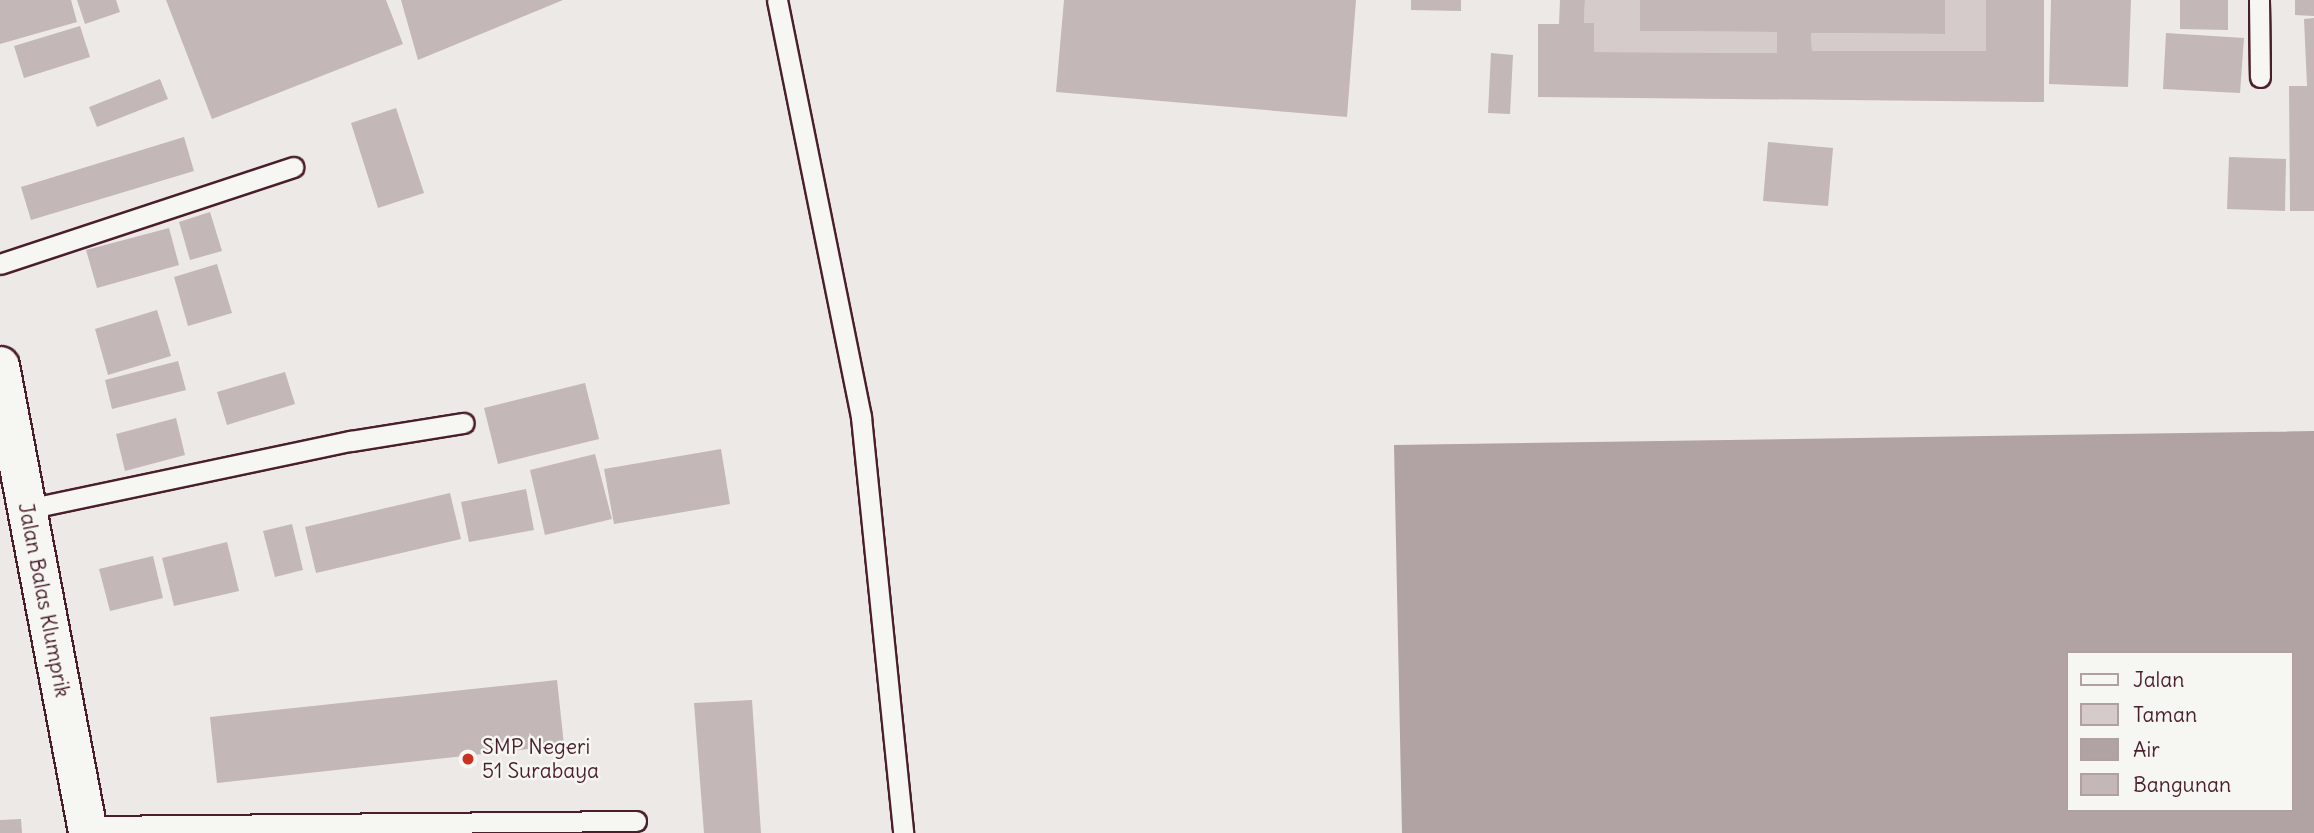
<!DOCTYPE html>
<style>
body{margin:0}
#map{position:relative;width:2314px;height:833px;overflow:hidden;background:#ece9e6;font-family:Delius,sans-serif}
div>[style]{position:absolute}
[style*='--x']{left:calc(var(--x)*1px);top:calc(var(--y)*1px);width:calc(var(--w)*1px);rotate:calc(var(--a)*1deg)}
.green>*{inset:0;background:#d4cbca}
.water>*{inset:0;background:#b1a2a3}
.building>*{inset:0;background:#c4b7b7}
.roads{filter:drop-shadow(2px 0 #4a1f2b) drop-shadow(-2px 0 #4a1f2b) drop-shadow(0 2px #4a1f2b) drop-shadow(0 -2px #4a1f2b)}
.lane>*{height:19px;margin:-9.5px;padding:0 9.5px;transform-origin:9.5px;border-radius:9.5px;background:#f6f6f2}
.secondary>*{height:38px;margin:-19px;padding:0 19px;transform-origin:19px;border-radius:19px;background:#f6f6f2}
.dots>*{width:19px;height:19px;translate:-50% -50%;box-sizing:border-box;border:4px solid #f6f6f2;border-radius:50%}
span{translate:-50% -50%;white-space:nowrap;text-align:center;line-height:1.15;-webkit-text-stroke:5px #f6f6f2;paint-order:stroke}
.street-label{font-size:21px;color:#4a1f2b}
.poi-label{font-size:21px;color:#4a1f2b}
.left{translate:0 -50%;text-align:left}
.legend{position:absolute;left:2066px;top:651px;width:228px;height:161px;box-sizing:border-box;background:#f6f6f2;border:2px solid #b1a0a2;margin:0;padding:9px 12px;list-style:none;font-size:21px;color:#4a1f2b}
.legend li{display:flex;align-items:center;gap:14px;height:35px}
.legend b{width:35px;border:2px solid #b1a0a2}
</style>
<div id="map">
<div class="green">
<div style="clip-path:polygon(1585px 0,1640px 0,1640px 31px,1777px 32px,1777px 53px,1594px 52px,1594px 24px,1584px 23px)"></div>
<div style="clip-path:polygon(1945px 0,1986px 0,1986px 51px,1812px 51px,1811px 33px,1945px 34px)"></div>
</div>
<div class="water">
<div style="clip-path:polygon(evenodd,2314px 431px,2314px 833px,1402px 833px,1394px 445px,2314px 431px,2067px 653px,2291px 653px,2291px 810px,2067px 810px,2067px 653px)"></div>
</div>
<div class="building">
<div style="clip-path:polygon(0 0,71px 0,77px 22px,0 44px)"></div>
<div style="clip-path:polygon(77px 0,116px 0,120px 12px,85px 24px)"></div>
<div style="clip-path:polygon(166px 0,386px 0,403px 44px,212px 119px)"></div>
<div style="clip-path:polygon(401px 0,563px 0,418px 60px)"></div>
<div style="clip-path:polygon(1064px 0,1356px 0,1347px 117px,1056px 92px)"></div>
<div style="clip-path:polygon(1411px 0,1461px 0,1461px 11px,1411px 10px)"></div>
<div style="clip-path:polygon(1560px 0,1585px 0,1584px 23px,1594px 23px,1594px 52px,1777px 53px,1777px 32px,1640px 31px,1640px 0,1945px 0,1945px 34px,1811px 33px,1812px 51px,1986px 51px,1986px 0,2044px 0,2044px 102px,1538px 97px,1538px 24px,1559px 24px)"></div>
<div style="clip-path:polygon(2051px 0,2131px 0,2128px 87px,2049px 84px)"></div>
<div style="clip-path:polygon(2180px 0,2228px 0,2228px 30px,2180px 29px)"></div>
<div style="clip-path:polygon(2295px 0,2314px 0,2314px 16px,2295px 15px)"></div>
<div style="clip-path:polygon(2314px 18px,2314px 211px,2290px 211px,2289px 86px,2307px 86px,2304px 19px)"></div>
<div style="clip-path:polygon(80px 26px,90px 57px,24px 78px,14px 46px)"></div>
<div style="clip-path:polygon(2166px 33px,2244px 38px,2240px 93px,2163px 89px)"></div>
<div style="clip-path:polygon(1491px 53px,1513px 55px,1510px 114px,1488px 113px)"></div>
<div style="clip-path:polygon(160px 79px,168px 99px,97px 127px,89px 107px)"></div>
<div style="clip-path:polygon(396px 108px,424px 193px,378px 208px,351px 123px)"></div>
<div style="clip-path:polygon(184px 137px,194px 171px,31px 220px,21px 187px)"></div>
<div style="clip-path:polygon(1768px 142px,1833px 148px,1828px 206px,1763px 201px)"></div>
<div style="clip-path:polygon(2229px 157px,2286px 159px,2285px 211px,2227px 209px)"></div>
<div style="clip-path:polygon(210px 212px,222px 251px,190px 260px,179px 222px)"></div>
<div style="clip-path:polygon(169px 228px,179px 265px,97px 288px,86px 250px)"></div>
<div style="clip-path:polygon(217px 264px,232px 313px,188px 326px,174px 277px)"></div>
<div style="clip-path:polygon(157px 310px,171px 356px,108px 375px,95px 329px)"></div>
<div style="clip-path:polygon(178px 361px,186px 390px,112px 409px,105px 380px)"></div>
<div style="clip-path:polygon(285px 372px,295px 404px,227px 425px,217px 392px)"></div>
<div style="clip-path:polygon(585px 383px,599px 439px,498px 464px,484px 408px)"></div>
<div style="clip-path:polygon(176px 418px,185px 455px,125px 471px,116px 434px)"></div>
<div style="clip-path:polygon(721px 449px,730px 504px,614px 524px,604px 469px)"></div>
<div style="clip-path:polygon(595px 454px,612px 519px,545px 535px,530px 470px)"></div>
<div style="clip-path:polygon(526px 489px,534px 530px,469px 542px,461px 502px)"></div>
<div style="clip-path:polygon(450px 493px,461px 539px,316px 573px,305px 527px)"></div>
<div style="clip-path:polygon(292px 524px,303px 570px,275px 577px,263px 531px)"></div>
<div style="clip-path:polygon(227px 542px,239px 591px,174px 606px,162px 558px)"></div>
<div style="clip-path:polygon(153px 556px,163px 598px,110px 611px,99px 569px)"></div>
<div style="clip-path:polygon(557px 680px,564px 745px,217px 783px,210px 717px)"></div>
<div style="clip-path:polygon(752px 700px,761px 833px,704px 833px,694px 703px)"></div>
<div style="clip-path:polygon(21px 819px,22px 833px,0 833px,0 820px)"></div>
</div>
<div class="roads">
<div class="lane">
<div style="--x:777;--y:0;--w:425;--a:78.6"></div>
<div style="--x:861;--y:417;--w:418;--a:84.2"></div>
<div style="--x:2259;--y:0;--w:77;--a:89.3"></div>
<div style="--x:0;--y:264;--w:309;--a:-18.3"></div>
<div style="--x:27;--y:509;--w:331;--a:-11.9"></div>
<div style="--x:351;--y:441;--w:114;--a:-9.1"></div>
<div style="--x:87;--y:826;--w:549;--a:-0.52"></div>
</div>
<div class="secondary">
<div style="--x:0;--y:366;--w:475;--a:79.3"></div>
</div>
</div>
<div class="dots">
<div style="left:468px;top:759px;background:#c8321e"></div>
</div>
<div class="street-label">
<span style="left:44px;top:600px;rotate:79deg">Jalan Balas Klumprik</span>
</div>
<div class="poi-label">
<span class="left" style="left:482px;top:759px">SMP Negeri<br>51 Surabaya</span>
</div>
<ul class="legend">
<li><b style="height:9px;background:#f6f6f2"></b>Jalan</li>
<li><b style="height:19px;background:#d4cbca"></b>Taman</li>
<li><b style="height:19px;background:#b1a2a3"></b>Air</li>
<li><b style="height:19px;background:#c4b7b7"></b>Bangunan</li>
</ul>
</div>
